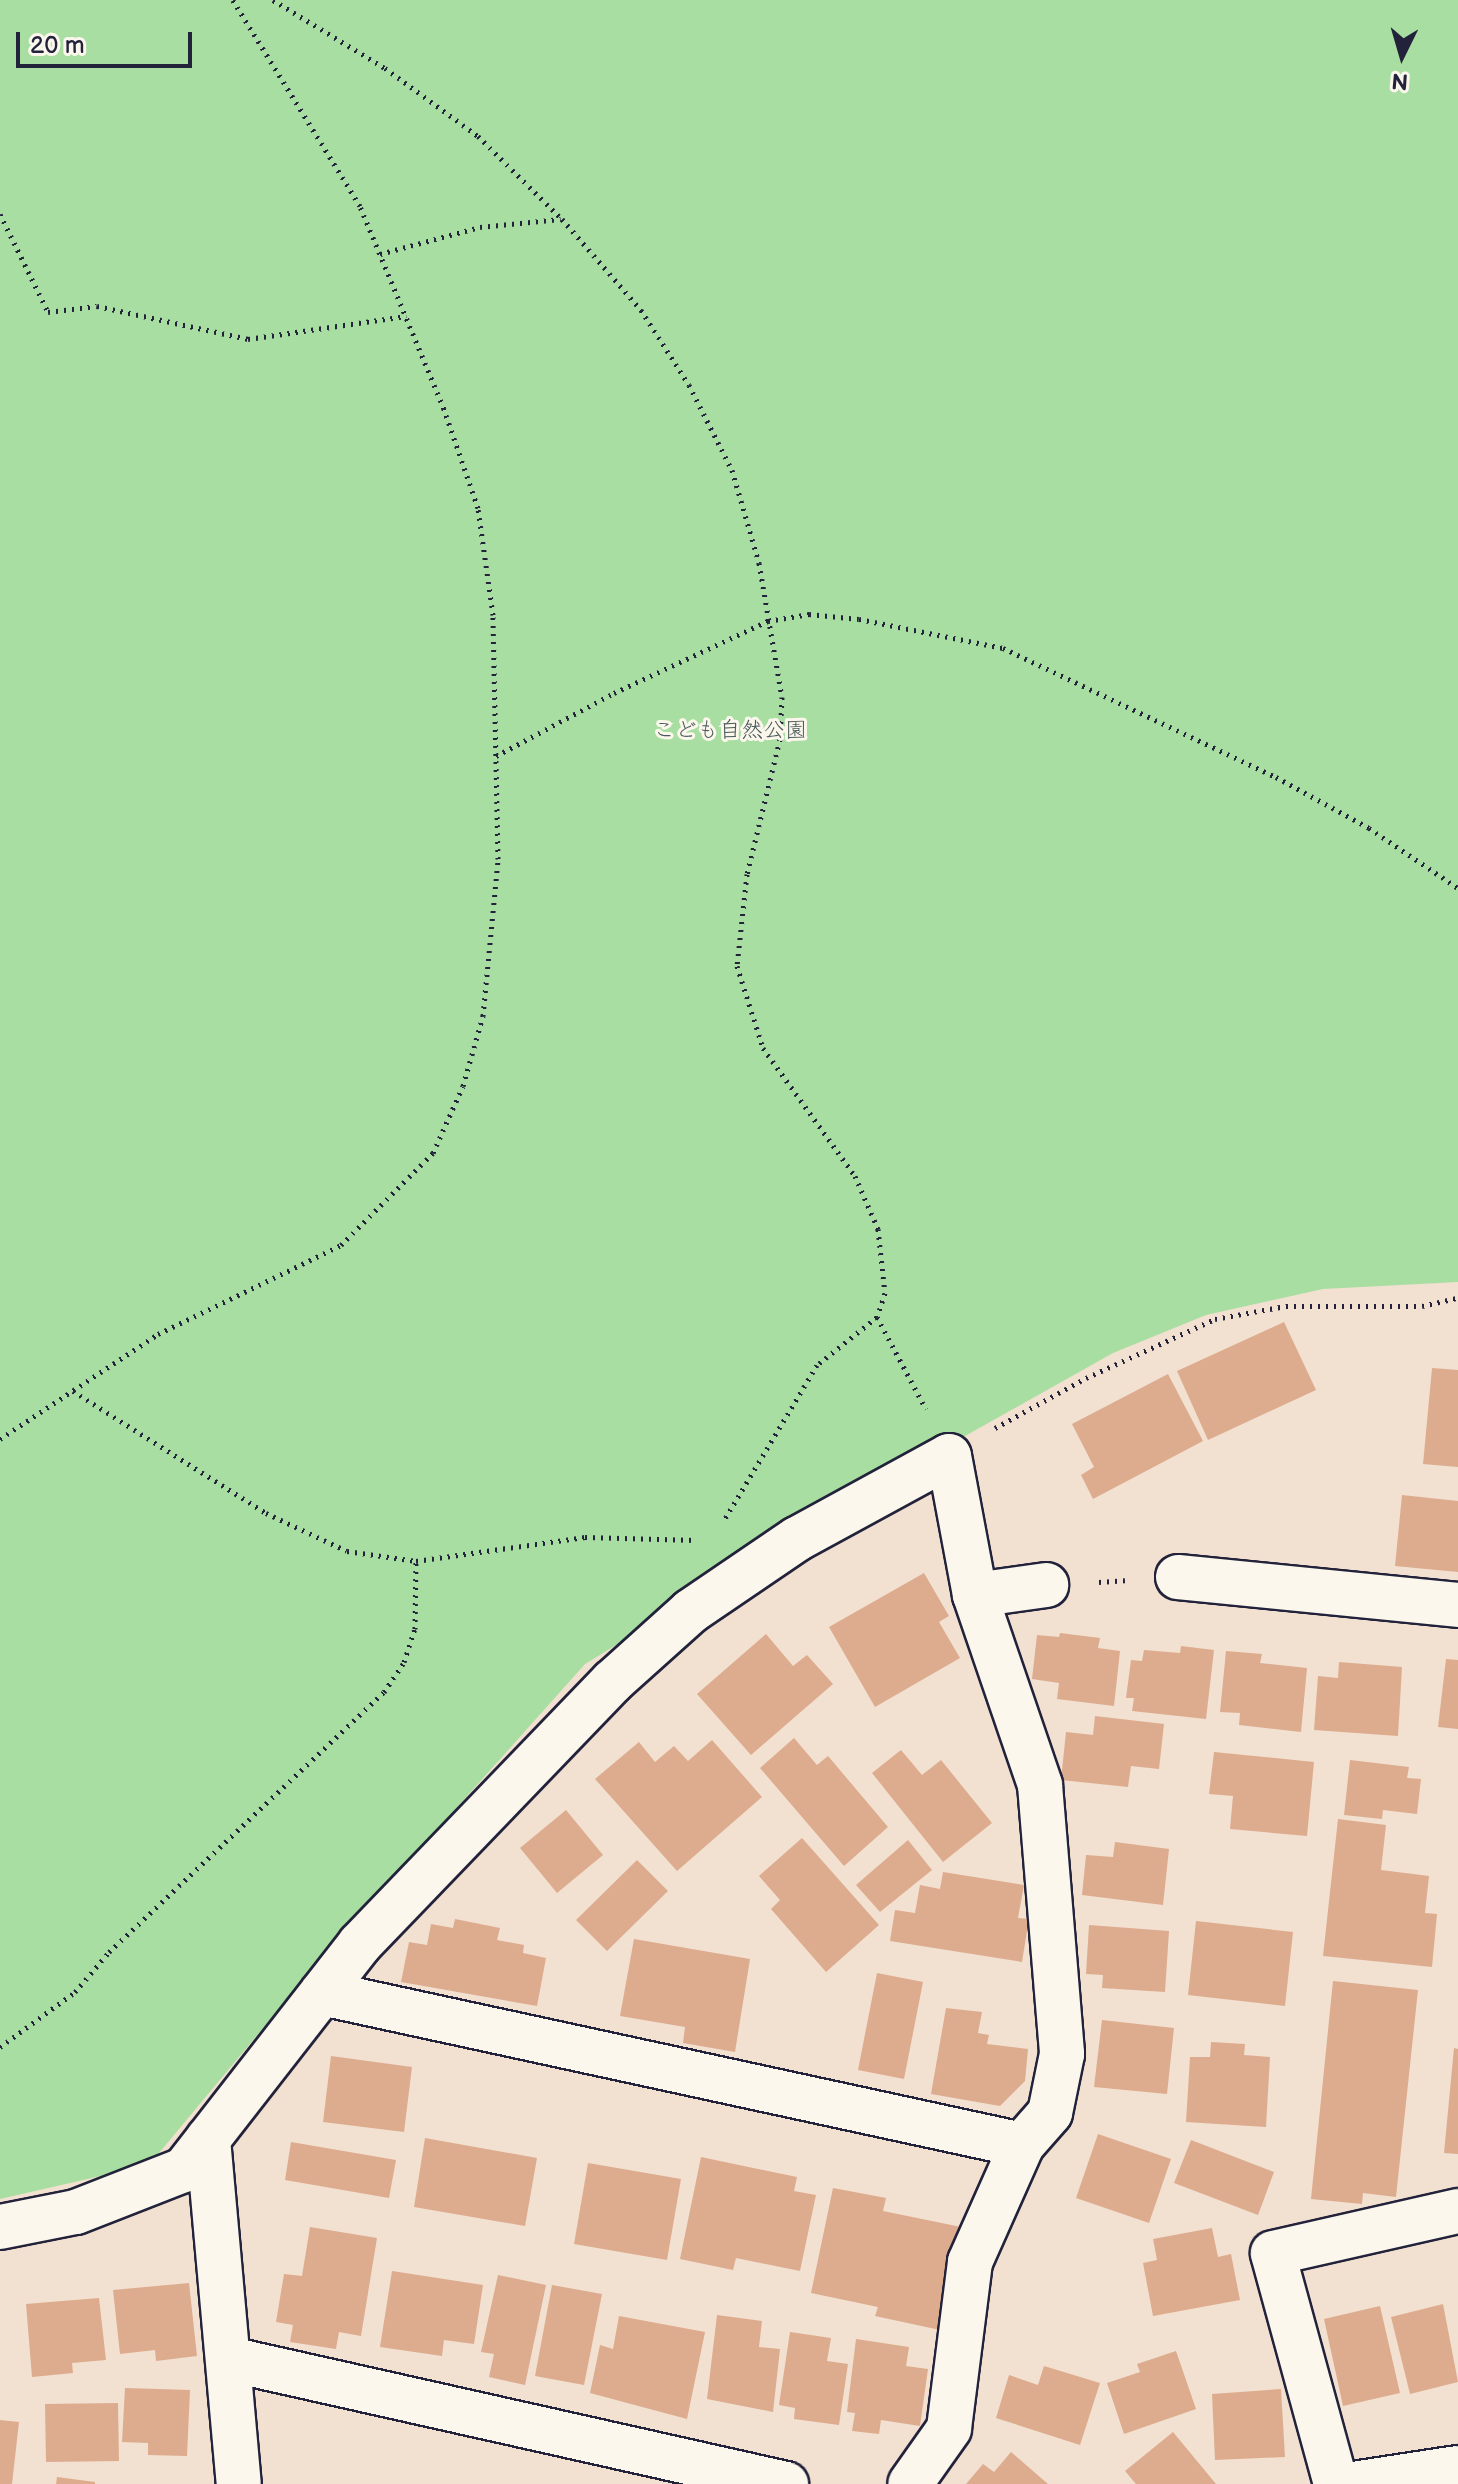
<!DOCTYPE html>
<meta charset="utf-8">
<style>
body{margin:0}
#map{position:relative;width:1458px;height:2484px;overflow:hidden;background:#f2e0d0;font-family:"Balsamiq Sans","Klee One",sans-serif}
div>[style]{position:absolute}
[style*='--x']{left:calc(var(--x)*1px);top:calc(var(--y)*1px);width:calc(var(--w)*1px);rotate:calc(var(--a)*1deg)}
.green>*{inset:0;background:#a8dea1}
.building>*{inset:0;background:#ddac8f}
.path>*{height:5px;margin-top:-2.5px;transform-origin:0;background:repeating-linear-gradient(90deg,#22223b 0 2px,transparent 0 8px)}
.roads{filter:drop-shadow(2px 0 #22223b) drop-shadow(-2px 0 #22223b) drop-shadow(0 2px #22223b) drop-shadow(0 -2px #22223b)}
.minor>*{height:44px;margin:-22px;padding:0 22px;transform-origin:22px;border-radius:22px;background:#fbf7ec}
span{translate:-50% -50%;white-space:nowrap;text-align:center;line-height:1.15;-webkit-text-stroke:6px #fbf7ec;paint-order:stroke}
.park-label{font-size:22px;color:#4a5a5a}
.north{position:absolute;left:1362px;top:16px;width:80px;height:80px;-webkit-text-stroke:6px #fbf7ec;paint-order:stroke;rotate:185deg;font-size:22px;font-weight:700;line-height:32px;text-align:center;color:#22223b}
.north::after{content:'';display:block;margin:auto;width:28px;height:36px;background:#22223b;clip-path:polygon(50% 0,100% 100%,50% 72%,0 100%)}
.scale{position:absolute;left:16px;top:32px;width:176px;height:36px;box-sizing:border-box;border:4px solid #22223b;border-top:0;padding-left:10px;font-size:24px;line-height:28px;white-space:nowrap;color:#22223b;-webkit-text-stroke:6px #fbf7ec;paint-order:stroke}
</style>
<div id="map">
<div class="green">
<div style="clip-path:polygon(0 0,1458px 0,1458px 1282px,1323px 1289px,1206px 1315px,1113px 1353px,885px 1481px,585px 1664px,308px 1974px,149px 2165px,0 2199px)"></div>
</div>
<div class="building">
<div style="clip-path:polygon(1284px 1322px,1316px 1390px,1208px 1440px,1177px 1371px)"></div>
<div style="clip-path:polygon(1432px 1368px,1458px 1370px,1458px 1467px,1423px 1464px)"></div>
<div style="clip-path:polygon(1168px 1374px,1203px 1441px,1093px 1499px,1081px 1475px,1094px 1467px,1072px 1424px)"></div>
<div style="clip-path:polygon(1402px 1495px,1458px 1501px,1458px 1572px,1395px 1566px)"></div>
<div style="clip-path:polygon(924px 1573px,949px 1616px,939px 1622px,960px 1658px,875px 1707px,829px 1627px)"></div>
<div style="clip-path:polygon(1060px 1633px,1100px 1638px,1098px 1648px,1120px 1651px,1114px 1706px,1057px 1699px,1059px 1683px,1032px 1679px,1037px 1635px,1059px 1637px)"></div>
<div style="clip-path:polygon(766px 1634px,793px 1666px,807px 1655px,833px 1684px,751px 1755px,697px 1694px)"></div>
<div style="clip-path:polygon(1181px 1646px,1214px 1650px,1206px 1719px,1132px 1711px,1134px 1698px,1126px 1698px,1131px 1660px,1142px 1661px,1144px 1650px,1180px 1653px)"></div>
<div style="clip-path:polygon(1226px 1651px,1262px 1654px,1260px 1663px,1307px 1668px,1301px 1732px,1239px 1725px,1240px 1713px,1220px 1712px)"></div>
<div style="clip-path:polygon(1446px 1659px,1458px 1660px,1458px 1729px,1438px 1727px)"></div>
<div style="clip-path:polygon(1339px 1662px,1402px 1667px,1398px 1736px,1314px 1730px,1318px 1676px,1338px 1678px)"></div>
<div style="clip-path:polygon(1095px 1716px,1164px 1724px,1159px 1769px,1131px 1766px,1128px 1787px,1061px 1780px,1066px 1732px,1093px 1735px)"></div>
<div style="clip-path:polygon(794px 1738px,817px 1765px,828px 1756px,888px 1827px,844px 1866px,760px 1768px)"></div>
<div style="clip-path:polygon(712px 1740px,762px 1797px,677px 1871px,595px 1779px,639px 1742px,655px 1762px,674px 1746px,688px 1761px)"></div>
<div style="clip-path:polygon(901px 1750px,922px 1775px,941px 1760px,992px 1823px,943px 1862px,872px 1773px)"></div>
<div style="clip-path:polygon(1214px 1752px,1314px 1762px,1307px 1836px,1230px 1829px,1233px 1796px,1209px 1794px)"></div>
<div style="clip-path:polygon(1350px 1760px,1409px 1767px,1407px 1778px,1421px 1779px,1417px 1814px,1383px 1810px,1382px 1819px,1344px 1815px)"></div>
<div style="clip-path:polygon(566px 1810px,603px 1855px,557px 1893px,520px 1848px)"></div>
<div style="clip-path:polygon(1338px 1819px,1386px 1825px,1381px 1870px,1429px 1876px,1425px 1913px,1437px 1914px,1432px 1967px,1323px 1956px)"></div>
<div style="clip-path:polygon(802px 1838px,879px 1925px,826px 1972px,771px 1909px,780px 1900px,759px 1876px)"></div>
<div style="clip-path:polygon(908px 1840px,932px 1870px,880px 1912px,856px 1885px)"></div>
<div style="clip-path:polygon(1115px 1842px,1169px 1849px,1163px 1905px,1082px 1895px,1086px 1855px,1113px 1857px)"></div>
<div style="clip-path:polygon(637px 1860px,668px 1891px,607px 1951px,576px 1920px)"></div>
<div style="clip-path:polygon(943px 1872px,1024px 1885px,1018px 1918px,1029px 1919px,1022px 1962px,890px 1941px,895px 1910px,915px 1913px,920px 1885px,940px 1889px)"></div>
<div style="clip-path:polygon(455px 1919px,500px 1928px,497px 1940px,524px 1945px,523px 1953px,546px 1958px,537px 2006px,401px 1982px,409px 1942px,427px 1945px,431px 1924px,453px 1928px)"></div>
<div style="clip-path:polygon(1196px 1921px,1293px 1932px,1285px 2006px,1188px 1995px)"></div>
<div style="clip-path:polygon(1089px 1925px,1169px 1931px,1165px 1992px,1102px 1988px,1103px 1975px,1086px 1974px)"></div>
<div style="clip-path:polygon(634px 1939px,750px 1959px,735px 2052px,683px 2043px,685px 2027px,620px 2016px)"></div>
<div style="clip-path:polygon(877px 1973px,923px 1982px,904px 2079px,858px 2070px)"></div>
<div style="clip-path:polygon(1333px 1981px,1418px 1990px,1396px 2197px,1363px 2193px,1362px 2204px,1311px 2199px)"></div>
<div style="clip-path:polygon(946px 2008px,982px 2012px,978px 2033px,989px 2035px,987px 2044px,1028px 2049px,1025px 2081px,1000px 2106px,931px 2094px)"></div>
<div style="clip-path:polygon(1102px 2020px,1174px 2028px,1167px 2094px,1094px 2087px)"></div>
<div style="clip-path:polygon(1211px 2042px,1245px 2044px,1244px 2055px,1270px 2057px,1266px 2127px,1186px 2122px,1190px 2057px,1210px 2057px)"></div>
<div style="clip-path:polygon(1454px 2048px,1458px 2049px,1458px 2154px,1444px 2153px)"></div>
<div style="clip-path:polygon(331px 2056px,412px 2067px,404px 2132px,323px 2122px)"></div>
<div style="clip-path:polygon(1098px 2134px,1171px 2159px,1149px 2223px,1076px 2198px)"></div>
<div style="clip-path:polygon(425px 2138px,537px 2158px,525px 2226px,414px 2207px)"></div>
<div style="clip-path:polygon(1191px 2140px,1274px 2172px,1258px 2215px,1174px 2183px)"></div>
<div style="clip-path:polygon(291px 2142px,396px 2160px,389px 2198px,285px 2180px)"></div>
<div style="clip-path:polygon(701px 2157px,797px 2177px,794px 2191px,816px 2195px,800px 2271px,736px 2258px,733px 2270px,680px 2259px)"></div>
<div style="clip-path:polygon(588px 2163px,681px 2179px,667px 2260px,574px 2244px)"></div>
<div style="clip-path:polygon(833px 2188px,886px 2198px,883px 2211px,961px 2227px,940px 2330px,875px 2316px,878px 2307px,811px 2293px)"></div>
<div style="clip-path:polygon(310px 2227px,377px 2238px,361px 2336px,339px 2332px,336px 2349px,290px 2342px,293px 2325px,276px 2322px,284px 2274px,302px 2276px)"></div>
<div style="clip-path:polygon(1212px 2228px,1218px 2257px,1231px 2254px,1240px 2300px,1153px 2316px,1143px 2263px,1157px 2260px,1153px 2239px)"></div>
<div style="clip-path:polygon(392px 2271px,483px 2285px,474px 2344px,444px 2340px,442px 2356px,380px 2347px)"></div>
<div style="clip-path:polygon(498px 2275px,546px 2285px,525px 2385px,489px 2377px,494px 2354px,481px 2352px)"></div>
<div style="clip-path:polygon(189px 2283px,197px 2356px,156px 2361px,155px 2350px,120px 2354px,113px 2290px)"></div>
<div style="clip-path:polygon(552px 2285px,602px 2294px,584px 2385px,535px 2376px)"></div>
<div style="clip-path:polygon(99px 2298px,106px 2360px,72px 2363px,73px 2373px,32px 2377px,26px 2304px)"></div>
<div style="clip-path:polygon(1443px 2304px,1458px 2382px,1410px 2394px,1391px 2317px)"></div>
<div style="clip-path:polygon(1380px 2306px,1400px 2393px,1343px 2406px,1324px 2319px)"></div>
<div style="clip-path:polygon(717px 2315px,762px 2321px,759px 2347px,780px 2349px,773px 2412px,707px 2399px)"></div>
<div style="clip-path:polygon(619px 2316px,705px 2332px,687px 2419px,590px 2393px,600px 2345px,613px 2349px)"></div>
<div style="clip-path:polygon(790px 2332px,831px 2338px,827px 2361px,848px 2364px,839px 2425px,794px 2419px,795px 2408px,779px 2405px)"></div>
<div style="clip-path:polygon(856px 2339px,909px 2347px,906px 2366px,928px 2369px,920px 2426px,881px 2420px,879px 2434px,852px 2431px,855px 2413px,847px 2412px)"></div>
<div style="clip-path:polygon(1176px 2351px,1196px 2409px,1124px 2434px,1107px 2383px,1140px 2372px,1137px 2364px)"></div>
<div style="clip-path:polygon(1044px 2366px,1100px 2383px,1080px 2445px,996px 2418px,1009px 2375px,1038px 2385px)"></div>
<div style="clip-path:polygon(125px 2388px,190px 2390px,187px 2456px,148px 2455px,148px 2443px,122px 2442px)"></div>
<div style="clip-path:polygon(1281px 2389px,1285px 2457px,1215px 2460px,1212px 2394px)"></div>
<div style="clip-path:polygon(118px 2403px,119px 2461px,46px 2462px,45px 2404px)"></div>
<div style="clip-path:polygon(0 2420px,19px 2422px,12px 2484px,0 2484px)"></div>
<div style="clip-path:polygon(1173px 2432px,1216px 2484px,1136px 2484px,1125px 2471px)"></div>
<div style="clip-path:polygon(1011px 2452px,1048px 2484px,966px 2484px,983px 2464px,994px 2472px)"></div>
<div style="clip-path:polygon(57px 2477px,95px 2482px,95px 2484px,56px 2484px)"></div>
</div>
<div class="path">
<div style="--x:273;--y:0;--w:131;--a:31.3"></div>
<div style="--x:385;--y:68;--w:115;--a:36.2"></div>
<div style="--x:478;--y:136;--w:118;--a:44.7"></div>
<div style="--x:562;--y:219;--w:121;--a:49"></div>
<div style="--x:641;--y:310;--w:89;--a:57.4"></div>
<div style="--x:689;--y:385;--w:95;--a:63.2"></div>
<div style="--x:732;--y:470;--w:97;--a:73.8"></div>
<div style="--x:759;--y:563;--w:136;--a:80.3"></div>
<div style="--x:782;--y:697;--w:42;--a:92.7"></div>
<div style="--x:780;--y:739;--w:139;--a:103.7"></div>
<div style="--x:747;--y:874;--w:93;--a:96.2"></div>
<div style="--x:737;--y:966;--w:86;--a:72.4"></div>
<div style="--x:763;--y:1048;--w:158;--a:54.3"></div>
<div style="--x:855;--y:1176;--w:58;--a:66.5"></div>
<div style="--x:878;--y:1229;--w:64;--a:83.8"></div>
<div style="--x:885;--y:1293;--w:25;--a:108"></div>
<div style="--x:877;--y:1317;--w:77;--a:141.3"></div>
<div style="--x:817;--y:1365;--w:183;--a:120.9"></div>
<div style="--x:0;--y:214;--w:109;--a:63.9"></div>
<div style="--x:48;--y:312;--w:49;--a:-7"></div>
<div style="--x:97;--y:306;--w:155;--a:12.3"></div>
<div style="--x:248;--y:339;--w:160;--a:-8.3"></div>
<div style="--x:380;--y:254;--w:104;--a:-15.1"></div>
<div style="--x:480;--y:227;--w:81;--a:-5.6"></div>
<div style="--x:496;--y:756;--w:134;--a:-28.1"></div>
<div style="--x:614;--y:693;--w:170;--a:-25.1"></div>
<div style="--x:768;--y:621;--w:42;--a:-9.7"></div>
<div style="--x:809;--y:614;--w:50;--a:5.7"></div>
<div style="--x:859;--y:619;--w:147;--a:11.4"></div>
<div style="--x:1003;--y:648;--w:302;--a:25.3"></div>
<div style="--x:1276;--y:777;--w:106;--a:28.7"></div>
<div style="--x:1369;--y:828;--w:107;--a:34"></div>
<div style="--x:877;--y:1317;--w:104;--a:62"></div>
<div style="--x:73;--y:1391;--w:228;--a:32.3"></div>
<div style="--x:266;--y:1513;--w:89;--a:25.1"></div>
<div style="--x:347;--y:1551;--w:70;--a:8.2"></div>
<div style="--x:416;--y:1561;--w:171;--a:-8.1"></div>
<div style="--x:585;--y:1537;--w:112;--a:1.5"></div>
<div style="--x:995;--y:1428;--w:104;--a:-28.8"></div>
<div style="--x:1086;--y:1378;--w:142;--a:-24.6"></div>
<div style="--x:1215;--y:1319;--w:72;--a:-10.4"></div>
<div style="--x:1286;--y:1306;--w:136;--a:0"></div>
<div style="--x:1422;--y:1306;--w:37;--a:-13"></div>
<div style="--x:0;--y:1439;--w:190;--a:-33.6"></div>
<div style="--x:158;--y:1334;--w:203;--a:-25.9"></div>
<div style="--x:341;--y:1245;--w:130;--a:-45"></div>
<div style="--x:433;--y:1153;--w:73;--a:-65.9"></div>
<div style="--x:463;--y:1086;--w:73;--a:-74.1"></div>
<div style="--x:483;--y:1016;--w:158;--a:-84.5"></div>
<div style="--x:498;--y:859;--w:244;--a:-91.2"></div>
<div style="--x:493;--y:615;--w:108;--a:-98"></div>
<div style="--x:478;--y:508;--w:105;--a:-109"></div>
<div style="--x:444;--y:409;--w:220;--a:-112.5"></div>
<div style="--x:360;--y:206;--w:242;--a:-121.7"></div>
<div style="--x:1099;--y:1582;--w:26;--a:-4"></div>
<div style="--x:0;--y:2047;--w:93;--a:-36.3"></div>
<div style="--x:75;--y:1992;--w:52;--a:-49.6"></div>
<div style="--x:109;--y:1952;--w:378;--a:-43.4"></div>
<div style="--x:384;--y:1692;--w:36;--a:-56"></div>
<div style="--x:404;--y:1662;--w:35;--a:-72"></div>
<div style="--x:415;--y:1629;--w:68;--a:-89.2"></div>
</div>
<div class="roads">
<div class="minor">
<div style="--x:1178;--y:1577;--w:281;--a:5.7"></div>
<div style="--x:975;--y:1595;--w:72;--a:-8"></div>
<div style="--x:322;--y:1993;--w:716;--a:12.25"></div>
<div style="--x:208;--y:2139;--w:346;--a:84.9"></div>
<div style="--x:0;--y:2227;--w:77;--a:-11.2"></div>
<div style="--x:76;--y:2212;--w:116;--a:-21.3"></div>
<div style="--x:184;--y:2170;--w:286;--a:-52.1"></div>
<div style="--x:360;--y:1944;--w:364;--a:-46.1"></div>
<div style="--x:612;--y:1682;--w:106;--a:-41.9"></div>
<div style="--x:691;--y:1611;--w:128;--a:-34.2"></div>
<div style="--x:797;--y:1539;--w:173;--a:-28.6"></div>
<div style="--x:949;--y:1456;--w:141;--a:79.4"></div>
<div style="--x:975;--y:1595;--w:201;--a:71.1"></div>
<div style="--x:1040;--y:1785;--w:270;--a:85.3"></div>
<div style="--x:1062;--y:2054;--w:60;--a:101.5"></div>
<div style="--x:1050;--y:2113;--w:43;--a:131.2"></div>
<div style="--x:1022;--y:2145;--w:128;--a:114"></div>
<div style="--x:970;--y:2262;--w:168;--a:97.2"></div>
<div style="--x:949;--y:2429;--w:67;--a:125.3"></div>
<div style="--x:229;--y:2359;--w:571;--a:12.65"></div>
<div style="--x:1336;--y:2484;--w:239;--a:-105.3"></div>
<div style="--x:1273;--y:2253;--w:190;--a:-12.8"></div>
<div style="--x:1353;--y:2484;--w:106;--a:-8.7"></div>
</div>
</div>
<div class="park-label">
<span style="left:730px;top:731px">こども自然公園</span>
</div>
<div class="north">N</div>
<div class="scale">20 m</div>
</div>
